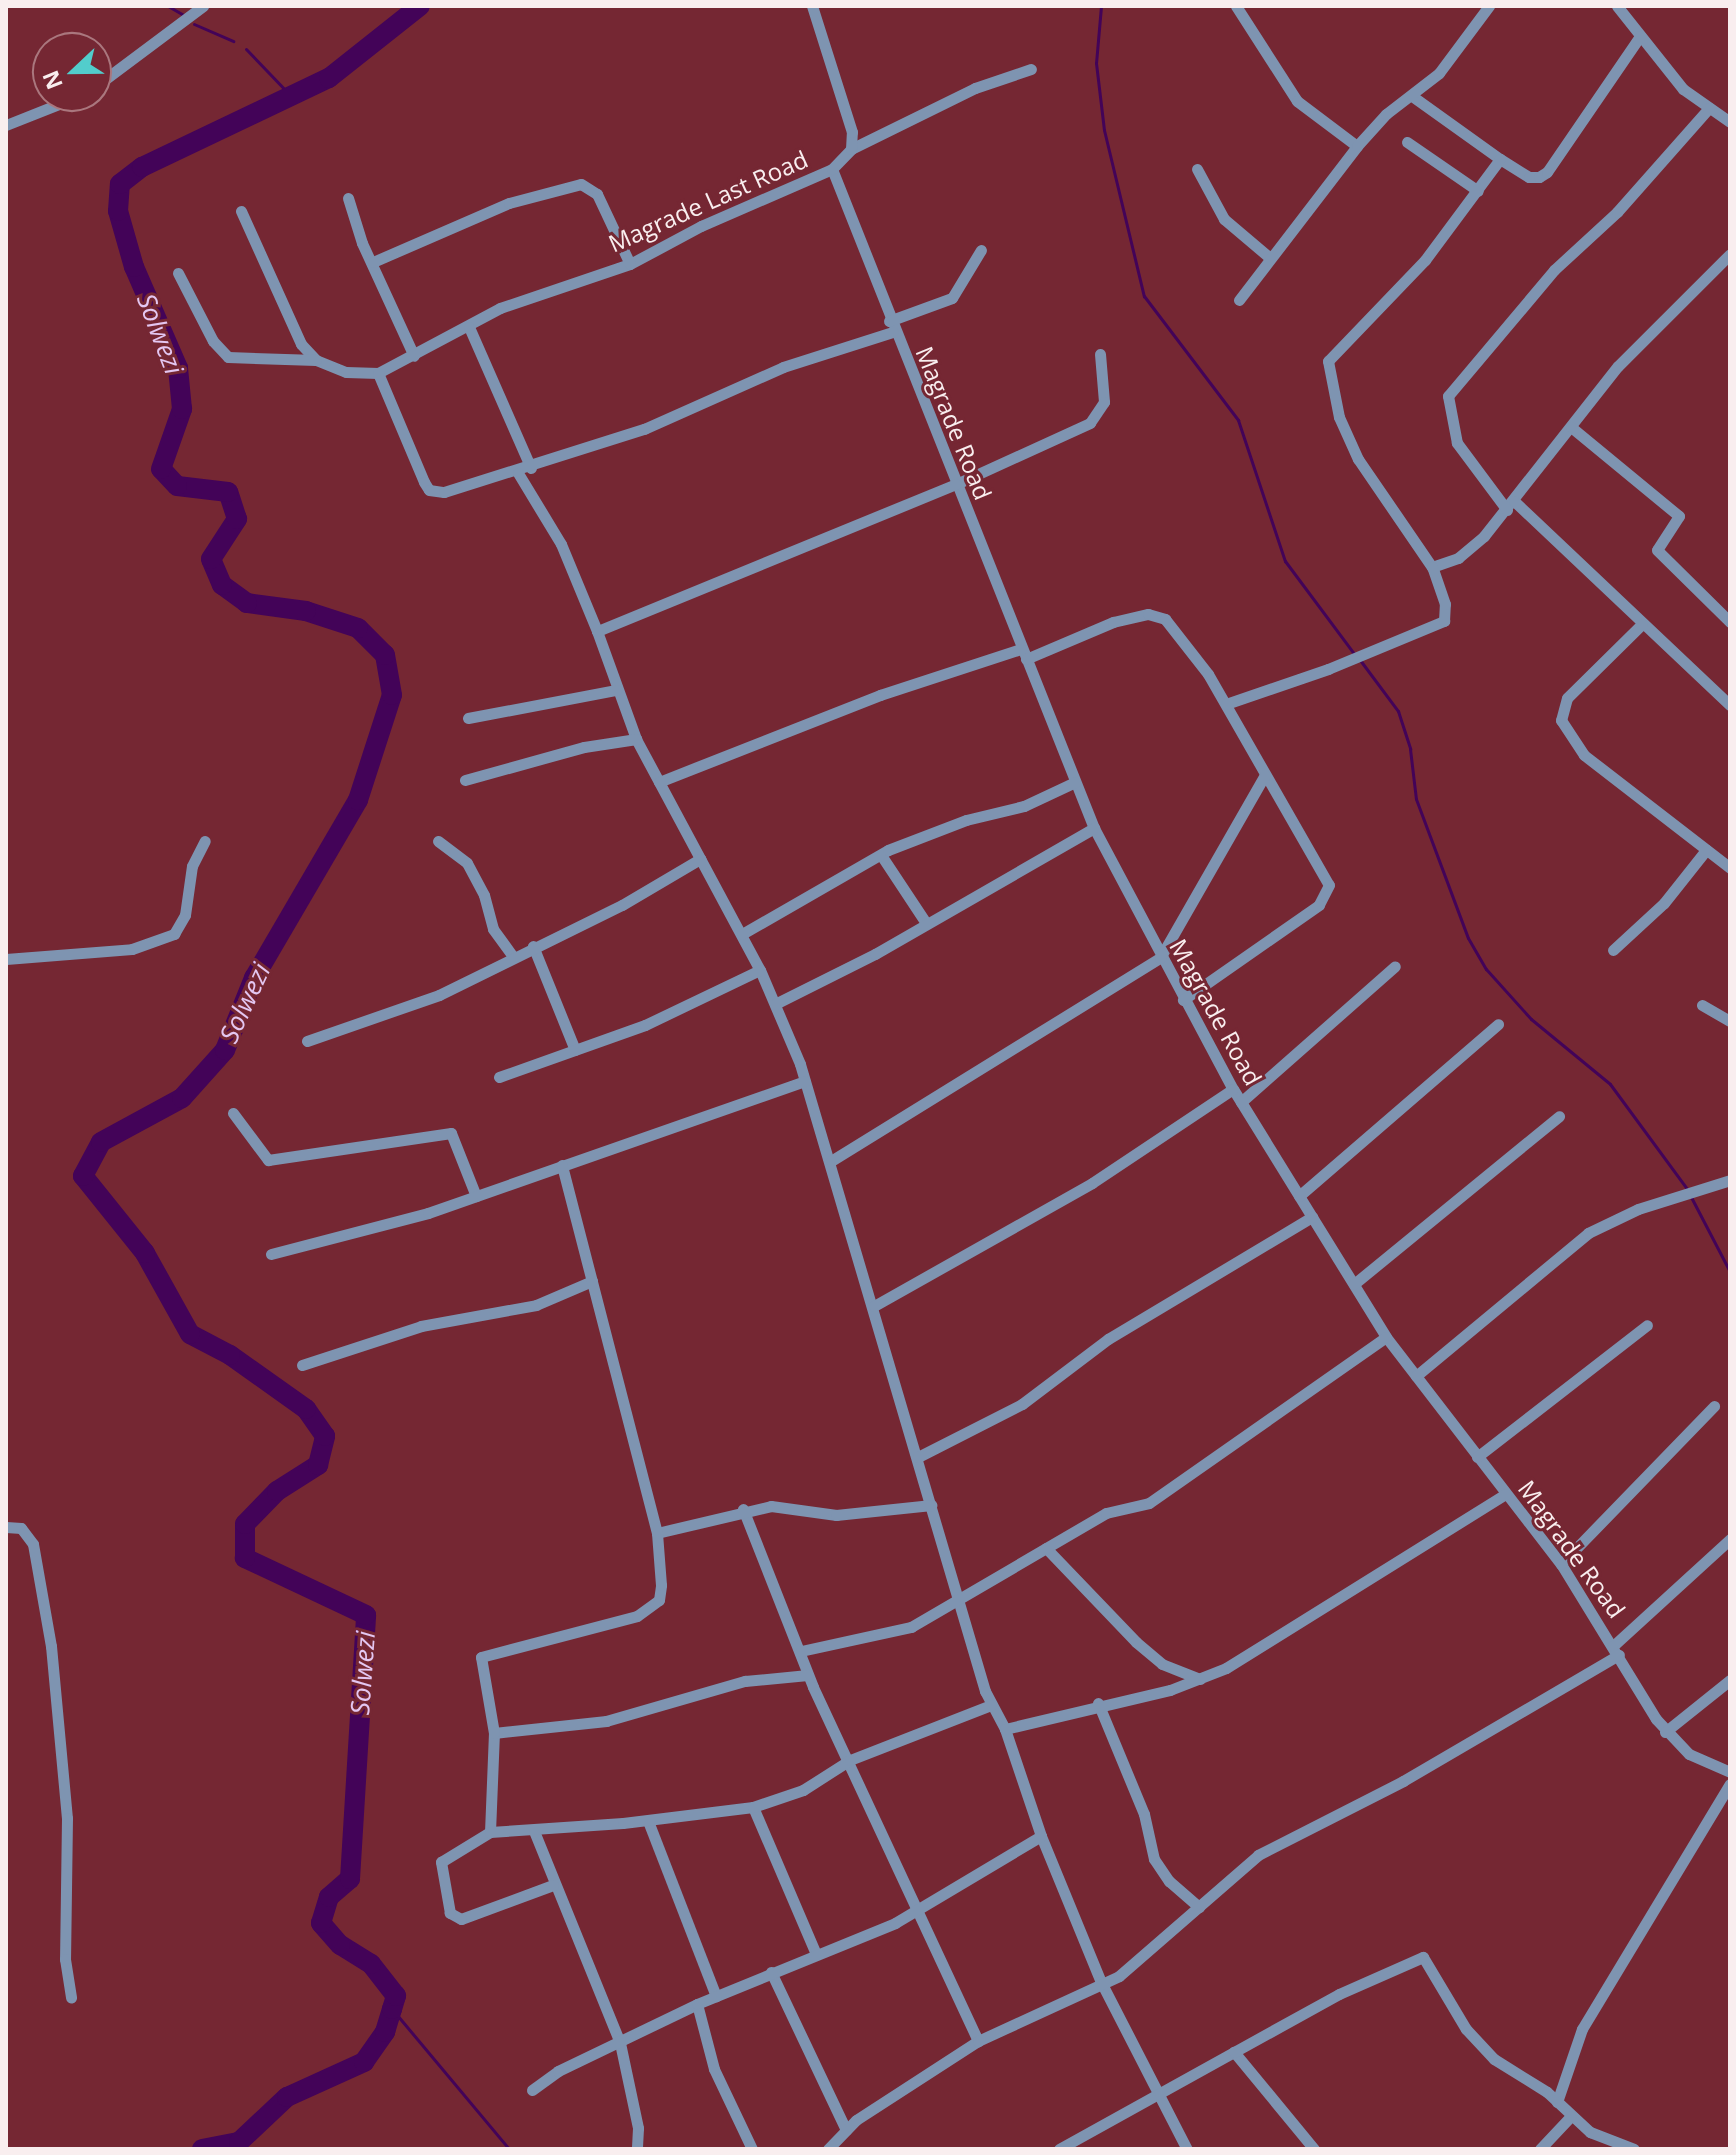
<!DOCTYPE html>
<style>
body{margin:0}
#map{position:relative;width:1736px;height:2155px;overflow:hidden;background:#752733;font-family:"Open Sans",sans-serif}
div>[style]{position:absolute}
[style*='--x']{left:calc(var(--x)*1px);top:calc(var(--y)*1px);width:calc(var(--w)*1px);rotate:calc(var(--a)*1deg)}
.stream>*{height:3px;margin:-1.5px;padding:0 1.5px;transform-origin:1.5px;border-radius:1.5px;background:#430358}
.river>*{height:20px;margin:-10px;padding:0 10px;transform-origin:10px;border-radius:10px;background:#430358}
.minor>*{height:11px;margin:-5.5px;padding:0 5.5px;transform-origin:5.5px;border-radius:5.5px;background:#7e94b1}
span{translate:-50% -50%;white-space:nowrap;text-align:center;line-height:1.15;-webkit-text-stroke:6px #752733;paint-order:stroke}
.street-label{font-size:24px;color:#f9eeef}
.water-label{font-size:26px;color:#e4c7f2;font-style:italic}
.frame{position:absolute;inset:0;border:8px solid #f9eeef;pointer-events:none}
.north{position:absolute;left:32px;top:32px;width:80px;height:80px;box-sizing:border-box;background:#752733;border:2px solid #aa777e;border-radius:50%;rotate:248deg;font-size:22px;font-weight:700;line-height:32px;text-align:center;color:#f9eeef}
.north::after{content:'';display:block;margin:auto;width:28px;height:36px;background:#52cdcc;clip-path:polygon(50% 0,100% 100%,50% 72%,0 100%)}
</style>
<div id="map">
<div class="stream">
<div style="--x:168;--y:6;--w:20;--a:30"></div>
<div style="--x:1101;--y:6;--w:57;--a:95"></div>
<div style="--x:1096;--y:63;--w:67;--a:83.2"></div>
<div style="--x:1104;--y:130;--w:171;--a:76.5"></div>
<div style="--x:1144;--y:296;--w:156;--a:52.8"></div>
<div style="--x:1238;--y:420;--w:149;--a:71.6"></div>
<div style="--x:1285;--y:561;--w:117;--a:53.3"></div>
<div style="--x:194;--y:24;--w:43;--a:23.6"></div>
<div style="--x:246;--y:49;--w:65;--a:46.2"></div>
<div style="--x:1360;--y:660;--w:64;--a:53.3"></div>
<div style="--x:1398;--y:711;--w:40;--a:72"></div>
<div style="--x:1410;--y:749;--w:50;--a:83.2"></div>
<div style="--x:1416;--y:799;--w:148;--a:69.5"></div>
<div style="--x:1468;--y:938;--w:36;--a:60"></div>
<div style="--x:1486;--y:969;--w:67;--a:48"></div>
<div style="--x:1531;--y:1019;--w:102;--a:39.4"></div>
<div style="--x:1610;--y:1084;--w:132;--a:53.7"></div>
<div style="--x:1691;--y:1197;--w:85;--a:62.5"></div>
<div style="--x:392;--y:2009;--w:182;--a:50.1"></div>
</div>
<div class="river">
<div style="--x:202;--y:2149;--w:38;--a:-11"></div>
<div style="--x:239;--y:2142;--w:66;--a:-43.2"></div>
<div style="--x:287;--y:2097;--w:85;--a:-24.4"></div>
<div style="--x:364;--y:2062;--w:37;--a:-55"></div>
<div style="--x:385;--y:2032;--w:24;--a:-73"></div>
<div style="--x:392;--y:2009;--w:14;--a:-73"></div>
<div style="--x:396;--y:1996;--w:41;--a:-128"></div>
<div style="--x:371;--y:1964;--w:36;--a:-148"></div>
<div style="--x:340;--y:1945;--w:29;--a:-131"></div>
<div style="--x:321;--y:1923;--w:27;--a:-73"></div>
<div style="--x:329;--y:1897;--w:28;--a:-41"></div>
<div style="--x:350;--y:1879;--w:264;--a:-86.5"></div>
<div style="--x:366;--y:1615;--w:134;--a:-154.8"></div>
<div style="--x:245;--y:1558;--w:34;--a:-90"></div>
<div style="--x:245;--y:1524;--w:46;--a:-45.9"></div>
<div style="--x:277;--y:1491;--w:49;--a:-32.4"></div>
<div style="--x:318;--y:1465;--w:30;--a:-76"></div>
<div style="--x:325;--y:1436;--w:33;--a:-125"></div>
<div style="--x:306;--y:1409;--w:93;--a:-144.6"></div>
<div style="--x:230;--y:1355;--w:45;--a:-152.3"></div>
<div style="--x:190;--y:1334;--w:93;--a:-119.1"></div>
<div style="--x:145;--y:1253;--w:99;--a:-128.8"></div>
<div style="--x:83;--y:1176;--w:38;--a:-62"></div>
<div style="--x:101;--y:1142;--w:92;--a:-28.5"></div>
<div style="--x:182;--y:1098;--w:64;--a:-48.1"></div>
<div style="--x:225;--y:1050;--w:78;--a:-68.1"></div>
<div style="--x:254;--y:978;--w:206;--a:-59.7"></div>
<div style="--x:358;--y:800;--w:110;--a:-72.1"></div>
<div style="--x:392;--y:695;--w:41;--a:-99.9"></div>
<div style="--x:385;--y:655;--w:38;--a:-135"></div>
<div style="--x:358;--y:628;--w:55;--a:-161.9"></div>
<div style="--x:306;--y:611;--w:60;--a:-172.3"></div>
<div style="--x:247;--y:603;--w:31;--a:-144"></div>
<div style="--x:222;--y:585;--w:28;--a:-113"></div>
<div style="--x:211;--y:559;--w:48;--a:-57"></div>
<div style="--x:237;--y:519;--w:28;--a:-108"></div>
<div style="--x:228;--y:492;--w:51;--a:-173.3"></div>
<div style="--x:177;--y:486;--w:23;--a:-133"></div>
<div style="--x:161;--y:469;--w:64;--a:-70.7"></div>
<div style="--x:182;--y:409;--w:41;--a:-95.6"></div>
<div style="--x:178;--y:368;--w:110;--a:-113.5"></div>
<div style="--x:134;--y:267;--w:58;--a:-105.9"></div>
<div style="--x:118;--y:211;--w:27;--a:-86"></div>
<div style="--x:120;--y:184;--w:28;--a:-38"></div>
<div style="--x:142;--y:167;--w:207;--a:-25.5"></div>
<div style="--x:329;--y:78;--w:116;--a:-38.4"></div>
</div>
<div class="minor">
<div style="--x:1236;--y:6;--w:113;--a:57.3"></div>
<div style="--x:1297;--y:101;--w:75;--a:36.9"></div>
<div style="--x:1617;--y:6;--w:106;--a:51.5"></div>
<div style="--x:1683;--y:89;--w:57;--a:35.1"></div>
<div style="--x:96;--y:86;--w:134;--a:-36.8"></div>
<div style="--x:1412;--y:96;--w:108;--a:35.6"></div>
<div style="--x:1500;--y:159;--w:34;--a:32"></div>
<div style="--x:1529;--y:177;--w:10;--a:0"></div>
<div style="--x:1539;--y:177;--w:9;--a:-32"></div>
<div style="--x:1547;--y:172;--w:165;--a:-55.6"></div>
<div style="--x:6;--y:125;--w:79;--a:-21.7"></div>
<div style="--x:1407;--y:142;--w:86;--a:34.6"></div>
<div style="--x:851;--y:149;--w:138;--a:-26.2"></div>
<div style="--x:975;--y:88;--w:59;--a:-18.7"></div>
<div style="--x:1500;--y:159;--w:126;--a:126.6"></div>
<div style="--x:1425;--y:260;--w:140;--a:133.8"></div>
<div style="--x:1328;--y:361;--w:57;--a:78.9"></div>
<div style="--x:1339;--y:417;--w:46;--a:65.7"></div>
<div style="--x:1358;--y:459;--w:131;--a:55.6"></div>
<div style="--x:1432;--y:567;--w:28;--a:-19"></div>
<div style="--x:1458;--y:558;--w:34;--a:-40"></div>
<div style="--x:1484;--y:536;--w:216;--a:-51.8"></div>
<div style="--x:1618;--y:366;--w:158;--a:-45"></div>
<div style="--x:832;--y:169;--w:709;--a:68.32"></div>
<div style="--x:1094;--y:828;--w:296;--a:62"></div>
<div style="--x:1233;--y:1089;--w:291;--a:58.3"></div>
<div style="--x:1386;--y:1337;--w:287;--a:52.4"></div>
<div style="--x:1561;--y:1564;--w:182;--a:58.5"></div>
<div style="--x:1656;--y:1719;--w:48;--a:46.7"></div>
<div style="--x:1689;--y:1754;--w:45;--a:23.7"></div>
<div style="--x:1197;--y:169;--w:57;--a:61.6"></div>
<div style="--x:1224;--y:219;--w:60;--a:40.3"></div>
<div style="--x:348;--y:198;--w:47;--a:72.7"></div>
<div style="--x:362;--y:243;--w:124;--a:65.3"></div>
<div style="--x:241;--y:211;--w:146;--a:65.7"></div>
<div style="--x:301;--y:344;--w:22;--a:47"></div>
<div style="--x:316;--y:360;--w:32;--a:22"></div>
<div style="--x:346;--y:372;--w:32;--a:2"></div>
<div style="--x:378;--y:373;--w:138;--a:-28"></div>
<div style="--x:500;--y:308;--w:137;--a:-18.7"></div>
<div style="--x:630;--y:264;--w:81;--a:-28.2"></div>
<div style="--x:701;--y:226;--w:143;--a:-23.5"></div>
<div style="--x:832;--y:169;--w:28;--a:-46"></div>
<div style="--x:851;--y:149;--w:17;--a:-87"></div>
<div style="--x:852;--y:132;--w:132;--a:-107.6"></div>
<div style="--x:373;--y:262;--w:148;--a:-23.5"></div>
<div style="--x:509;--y:203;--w:74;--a:-14.8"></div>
<div style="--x:581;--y:184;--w:19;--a:32"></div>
<div style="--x:597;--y:194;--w:77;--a:64.8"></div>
<div style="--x:178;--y:273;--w:76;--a:62.8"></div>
<div style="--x:213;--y:341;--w:22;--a:47"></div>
<div style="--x:228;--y:357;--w:88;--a:2"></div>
<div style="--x:1239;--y:300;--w:194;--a:-52.5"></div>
<div style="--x:1357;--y:146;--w:43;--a:-47.8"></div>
<div style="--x:1386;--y:114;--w:67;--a:-37.7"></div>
<div style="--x:1439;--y:73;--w:84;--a:-53.3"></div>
<div style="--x:889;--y:321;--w:67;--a:-20.1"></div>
<div style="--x:952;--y:298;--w:56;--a:-58.9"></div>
<div style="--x:469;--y:327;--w:154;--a:66.3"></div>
<div style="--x:1100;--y:354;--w:48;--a:85.2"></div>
<div style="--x:1104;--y:402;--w:25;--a:124"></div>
<div style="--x:1090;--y:423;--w:147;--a:155.5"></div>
<div style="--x:956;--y:484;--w:388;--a:157.7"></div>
<div style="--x:597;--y:631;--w:115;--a:70.1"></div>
<div style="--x:636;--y:739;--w:262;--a:61.8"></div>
<div style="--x:760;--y:970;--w:102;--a:66.9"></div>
<div style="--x:800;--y:1064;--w:654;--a:73.56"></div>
<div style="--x:985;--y:1691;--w:43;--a:62.2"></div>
<div style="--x:1005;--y:1729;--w:113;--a:71.4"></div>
<div style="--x:1041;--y:1836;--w:158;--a:67.7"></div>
<div style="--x:1101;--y:1982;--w:188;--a:62.8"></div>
<div style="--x:378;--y:373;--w:118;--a:67.1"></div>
<div style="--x:424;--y:482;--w:9;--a:58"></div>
<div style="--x:429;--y:490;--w:15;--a:8"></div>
<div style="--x:444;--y:492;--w:210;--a:-17.5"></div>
<div style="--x:644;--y:429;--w:152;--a:-24"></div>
<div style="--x:783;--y:367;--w:115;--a:-17.7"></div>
<div style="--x:1571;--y:427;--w:140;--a:39.5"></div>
<div style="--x:1679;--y:516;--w:40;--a:122.9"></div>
<div style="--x:1657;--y:550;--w:103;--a:44.6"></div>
<div style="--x:518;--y:473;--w:83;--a:58.8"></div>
<div style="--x:561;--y:544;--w:94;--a:67.5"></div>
<div style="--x:1514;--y:501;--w:297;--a:43.4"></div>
<div style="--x:1507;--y:510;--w:84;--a:-126.7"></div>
<div style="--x:1457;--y:443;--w:48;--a:-100.8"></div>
<div style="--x:1448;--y:396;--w:165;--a:-49.9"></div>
<div style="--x:1554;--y:270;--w:86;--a:-42.6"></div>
<div style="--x:1617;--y:212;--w:139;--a:-48.5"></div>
<div style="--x:1642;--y:624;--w:105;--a:135.4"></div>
<div style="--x:1567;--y:698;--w:23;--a:105"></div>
<div style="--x:1561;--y:720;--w:42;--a:56.7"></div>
<div style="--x:1584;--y:755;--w:185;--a:37.7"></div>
<div style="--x:1026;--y:659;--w:95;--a:-23"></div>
<div style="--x:1113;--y:622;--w:36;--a:-13"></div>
<div style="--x:1148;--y:614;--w:18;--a:16"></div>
<div style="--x:1165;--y:619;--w:70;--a:52"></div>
<div style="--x:1208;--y:674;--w:243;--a:60.2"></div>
<div style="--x:1329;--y:885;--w:22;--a:117"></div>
<div style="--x:1319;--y:905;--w:166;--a:145.1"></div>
<div style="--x:1226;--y:704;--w:108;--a:-18.9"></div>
<div style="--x:1328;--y:669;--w:126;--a:-22.5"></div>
<div style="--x:1444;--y:621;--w:17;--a:-87"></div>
<div style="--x:1445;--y:604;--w:39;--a:-109"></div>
<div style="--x:468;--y:718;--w:151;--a:-10.7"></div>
<div style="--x:465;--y:780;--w:123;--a:-15.5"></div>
<div style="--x:584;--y:747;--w:53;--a:-8.7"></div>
<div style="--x:659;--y:782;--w:238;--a:-21.5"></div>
<div style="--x:880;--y:695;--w:148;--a:-18.1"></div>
<div style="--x:438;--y:841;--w:36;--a:37"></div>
<div style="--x:467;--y:863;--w:36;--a:62"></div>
<div style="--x:484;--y:895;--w:35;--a:75"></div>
<div style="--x:493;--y:929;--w:32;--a:54"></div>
<div style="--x:881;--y:855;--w:82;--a:56.5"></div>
<div style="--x:742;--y:934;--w:168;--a:-29.9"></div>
<div style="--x:888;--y:850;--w:84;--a:-21"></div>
<div style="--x:966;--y:820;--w:60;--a:-13.6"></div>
<div style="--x:1024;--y:806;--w:56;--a:-25.2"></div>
<div style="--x:533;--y:946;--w:112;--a:68"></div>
<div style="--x:1613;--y:950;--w:69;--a:-42.7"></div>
<div style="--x:1664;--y:903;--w:68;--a:-51.6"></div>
<div style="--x:6;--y:959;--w:126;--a:-4.5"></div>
<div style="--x:132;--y:949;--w:45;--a:-19.7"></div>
<div style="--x:174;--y:934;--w:22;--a:-60"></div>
<div style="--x:185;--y:915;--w:49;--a:-81.9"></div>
<div style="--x:192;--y:866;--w:28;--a:-63"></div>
<div style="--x:775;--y:1004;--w:112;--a:-26.6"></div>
<div style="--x:875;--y:954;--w:253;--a:-29.9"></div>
<div style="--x:1702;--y:1005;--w:32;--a:30"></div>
<div style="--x:307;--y:1041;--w:140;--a:-19.2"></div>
<div style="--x:439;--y:995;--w:204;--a:-26.2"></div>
<div style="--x:622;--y:905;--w:91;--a:-30.5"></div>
<div style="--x:499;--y:1077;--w:155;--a:-19.6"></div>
<div style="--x:645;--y:1025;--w:127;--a:-25.6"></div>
<div style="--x:1241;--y:1102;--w:205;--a:-41.4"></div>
<div style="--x:233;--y:1113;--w:59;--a:53.3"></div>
<div style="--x:268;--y:1160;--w:185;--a:-8.4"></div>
<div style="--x:451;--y:1133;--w:68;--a:68.4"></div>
<div style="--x:831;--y:1161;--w:387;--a:-31.7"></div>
<div style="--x:1160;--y:958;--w:211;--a:-60.2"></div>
<div style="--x:1299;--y:1196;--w:263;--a:-40.8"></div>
<div style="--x:271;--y:1254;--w:162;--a:-14.6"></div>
<div style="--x:428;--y:1213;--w:399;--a:-19.3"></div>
<div style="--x:1354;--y:1284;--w:265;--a:-39.3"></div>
<div style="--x:874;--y:1306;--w:250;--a:-29.4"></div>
<div style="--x:1092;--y:1183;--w:169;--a:-33.7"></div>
<div style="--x:302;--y:1365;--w:125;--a:-18.1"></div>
<div style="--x:421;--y:1326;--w:117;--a:-10.3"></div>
<div style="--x:536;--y:1305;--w:61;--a:-23.2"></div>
<div style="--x:1416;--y:1376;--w:224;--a:-39.7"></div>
<div style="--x:1588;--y:1233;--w:55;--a:-25.6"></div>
<div style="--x:1638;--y:1209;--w:96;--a:-17.5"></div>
<div style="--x:918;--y:1457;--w:117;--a:-27"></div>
<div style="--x:1022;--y:1404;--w:108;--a:-37.1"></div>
<div style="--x:1108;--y:1339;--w:238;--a:-30.9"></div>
<div style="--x:1477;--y:1457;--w:215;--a:-37.8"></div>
<div style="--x:743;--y:1509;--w:191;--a:68.5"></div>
<div style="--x:813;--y:1687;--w:391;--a:65"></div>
<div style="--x:6;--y:1527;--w:15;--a:4"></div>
<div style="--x:21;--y:1528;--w:20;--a:53"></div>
<div style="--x:33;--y:1544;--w:104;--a:80"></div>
<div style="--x:51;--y:1646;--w:173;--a:84.7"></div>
<div style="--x:67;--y:1818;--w:141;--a:90.8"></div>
<div style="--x:65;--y:1959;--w:39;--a:81"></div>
<div style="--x:657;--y:1533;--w:117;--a:-13.3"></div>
<div style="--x:771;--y:1506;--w:66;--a:7.9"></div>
<div style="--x:836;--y:1515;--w:96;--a:-6"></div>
<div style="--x:1046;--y:1548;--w:130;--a:46.2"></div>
<div style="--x:1136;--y:1642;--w:34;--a:40"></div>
<div style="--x:1162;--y:1664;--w:41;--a:21.5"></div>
<div style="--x:1561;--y:1564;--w:220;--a:-45.9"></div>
<div style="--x:1613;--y:1646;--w:159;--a:-42.4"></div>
<div style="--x:801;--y:1651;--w:113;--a:-12.3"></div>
<div style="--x:911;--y:1627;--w:226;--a:-30.3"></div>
<div style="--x:1106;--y:1513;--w:44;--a:-13.1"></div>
<div style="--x:1149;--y:1503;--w:289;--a:-35"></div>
<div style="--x:1098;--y:1703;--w:120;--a:67.5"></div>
<div style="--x:1144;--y:1814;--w:46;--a:77.5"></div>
<div style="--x:1154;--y:1859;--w:27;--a:56"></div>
<div style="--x:1169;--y:1881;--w:40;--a:41"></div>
<div style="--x:1005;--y:1729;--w:170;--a:-13.3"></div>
<div style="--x:1170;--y:1690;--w:60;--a:-21.4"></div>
<div style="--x:1226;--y:1668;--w:329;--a:-31.9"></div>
<div style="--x:1665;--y:1732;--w:83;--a:-38.7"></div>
<div style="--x:494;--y:1733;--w:113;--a:-6.1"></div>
<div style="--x:606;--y:1721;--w:145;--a:-16.1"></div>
<div style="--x:745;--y:1681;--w:63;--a:-5.4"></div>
<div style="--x:753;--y:1807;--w:160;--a:66.8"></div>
<div style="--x:648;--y:1821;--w:188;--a:68.8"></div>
<div style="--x:534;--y:1831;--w:229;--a:67.9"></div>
<div style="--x:620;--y:2043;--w:87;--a:78"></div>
<div style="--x:638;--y:2128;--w:21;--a:93"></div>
<div style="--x:490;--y:1832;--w:99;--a:-87.7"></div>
<div style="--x:494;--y:1733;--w:77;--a:-99.7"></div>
<div style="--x:481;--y:1657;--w:161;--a:-14.7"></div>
<div style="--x:637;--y:1616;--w:27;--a:-36"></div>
<div style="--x:659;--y:1600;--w:15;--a:-82"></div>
<div style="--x:661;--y:1585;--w:52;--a:-94.4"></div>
<div style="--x:657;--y:1533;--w:380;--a:-104.5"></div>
<div style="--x:553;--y:1885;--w:98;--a:159.7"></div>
<div style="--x:461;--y:1919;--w:13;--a:-151"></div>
<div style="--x:450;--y:1913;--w:52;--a:-100"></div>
<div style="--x:441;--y:1862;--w:57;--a:-31.5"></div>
<div style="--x:490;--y:1832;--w:133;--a:-3.9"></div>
<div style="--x:623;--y:1823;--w:131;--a:-7"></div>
<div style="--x:753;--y:1807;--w:53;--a:-18.8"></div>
<div style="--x:803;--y:1790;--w:56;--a:-32.6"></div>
<div style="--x:850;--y:1760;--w:151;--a:-21.3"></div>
<div style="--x:771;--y:1972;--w:175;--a:64.6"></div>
<div style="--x:697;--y:2004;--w:67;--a:75.3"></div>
<div style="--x:714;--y:2069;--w:89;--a:64.6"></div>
<div style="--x:532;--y:2090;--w:32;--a:-36"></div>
<div style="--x:558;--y:2071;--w:154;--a:-25.7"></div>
<div style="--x:697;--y:2004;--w:214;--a:-22.2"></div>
<div style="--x:895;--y:1923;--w:170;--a:-30.8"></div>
<div style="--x:1557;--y:2102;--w:77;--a:-71.1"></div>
<div style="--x:1582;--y:2029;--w:286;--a:-58.9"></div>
<div style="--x:828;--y:2149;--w:40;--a:-46"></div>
<div style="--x:856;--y:2120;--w:145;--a:-32.9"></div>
<div style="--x:978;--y:2041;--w:155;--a:-24.7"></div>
<div style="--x:1119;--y:1976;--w:184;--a:-41"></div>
<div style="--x:1258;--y:1855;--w:163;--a:-27"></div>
<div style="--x:1403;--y:1781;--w:250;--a:-30.3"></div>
<div style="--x:1059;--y:2149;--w:200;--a:-29"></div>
<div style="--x:1314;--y:2149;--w:126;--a:-129.5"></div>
<div style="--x:1234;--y:2052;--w:120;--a:-28.9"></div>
<div style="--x:1339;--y:1994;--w:92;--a:-23.8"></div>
<div style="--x:1423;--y:1957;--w:84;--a:59.2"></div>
<div style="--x:1466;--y:2029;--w:41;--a:47"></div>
<div style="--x:1494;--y:2059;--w:62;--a:31.9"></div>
<div style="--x:1547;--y:2092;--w:59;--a:42.9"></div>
<div style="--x:1590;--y:2132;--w:47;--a:21.1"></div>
<div style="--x:1540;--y:2149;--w:45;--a:-46.8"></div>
</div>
<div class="street-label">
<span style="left:708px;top:201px;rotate:-24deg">Magrade Last Road</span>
<span style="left:954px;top:423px;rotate:68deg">Magrade Road</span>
<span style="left:1216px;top:1012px;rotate:61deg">Magrade Road</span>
<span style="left:1572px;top:1549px;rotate:54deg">Magrade Road</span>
</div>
<div class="water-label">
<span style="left:160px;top:334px;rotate:69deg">Solwezi</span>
<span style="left:245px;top:1003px;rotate:-65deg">Solwezi</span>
<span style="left:363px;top:1673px;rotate:-86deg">Solwezi</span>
</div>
<div class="frame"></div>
<div class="north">N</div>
</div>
